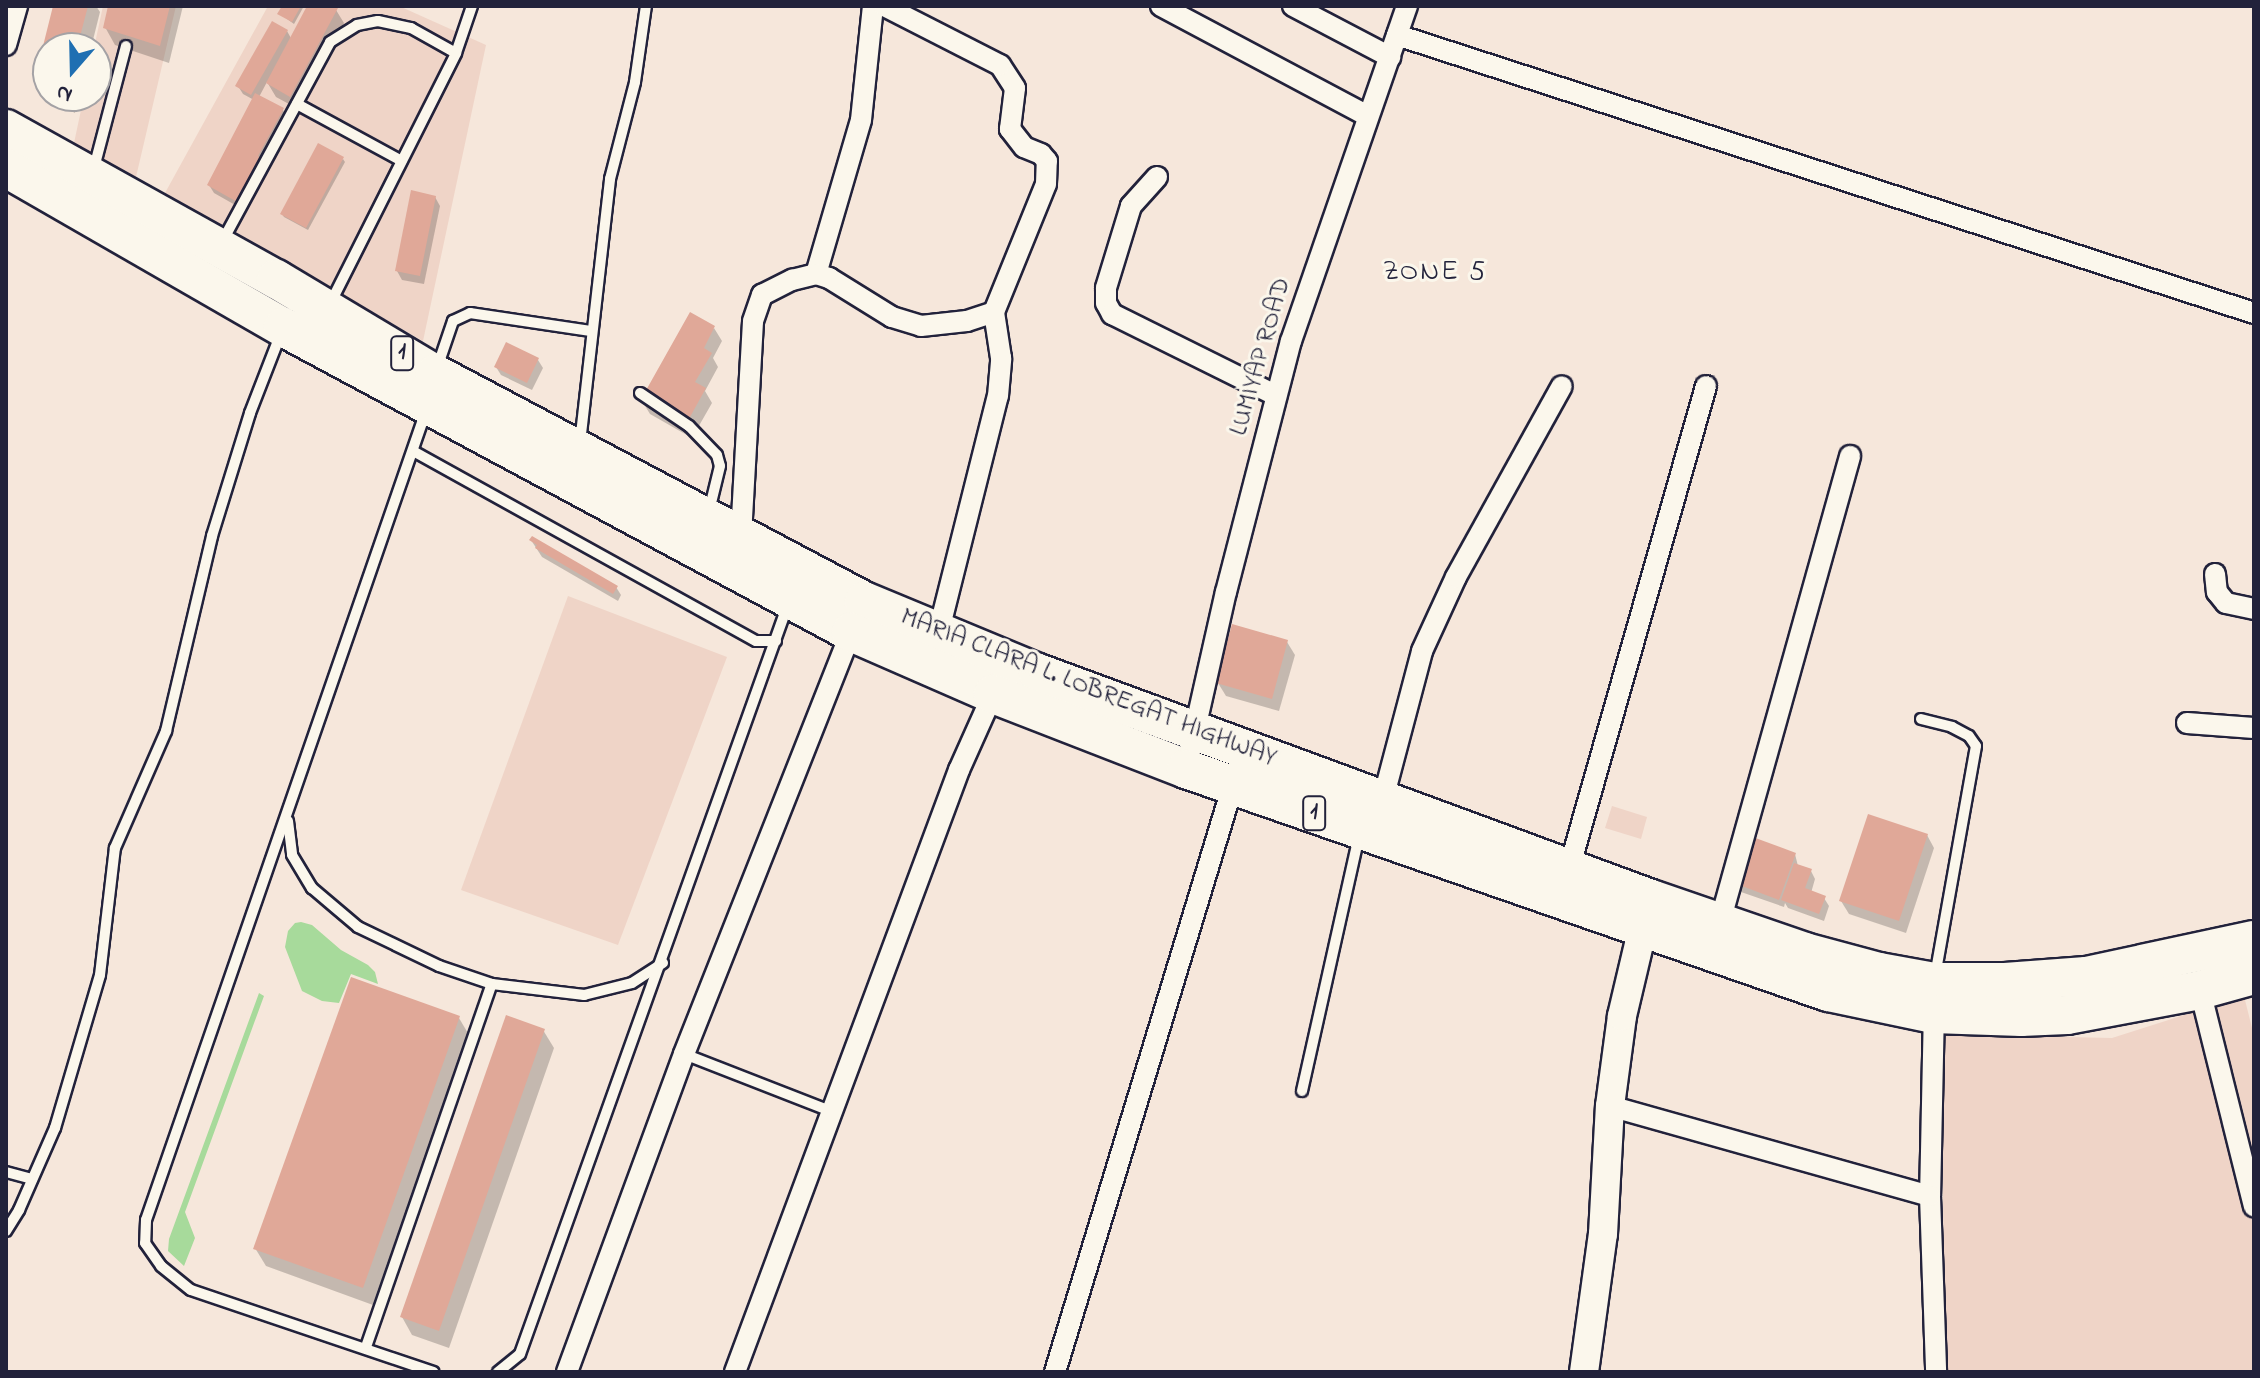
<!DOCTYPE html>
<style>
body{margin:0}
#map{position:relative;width:2260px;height:1378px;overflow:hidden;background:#f6e7db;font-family:"Indie Flower",sans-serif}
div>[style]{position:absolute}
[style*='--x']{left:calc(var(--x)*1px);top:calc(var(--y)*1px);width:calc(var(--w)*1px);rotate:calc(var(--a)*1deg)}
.built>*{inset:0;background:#efd4c7}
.green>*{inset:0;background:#a7da9b}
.shadow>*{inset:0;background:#0003}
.building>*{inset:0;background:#e0a898}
.roads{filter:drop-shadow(2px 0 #22223b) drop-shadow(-2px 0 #22223b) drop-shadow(0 2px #22223b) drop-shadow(0 -2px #22223b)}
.lane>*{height:10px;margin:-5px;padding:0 5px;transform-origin:5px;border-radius:5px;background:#fbf7ec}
.street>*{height:20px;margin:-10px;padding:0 10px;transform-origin:10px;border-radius:10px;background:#fbf7ec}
.secondary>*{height:28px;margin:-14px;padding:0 14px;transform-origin:14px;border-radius:14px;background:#fbf7ec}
.highway>*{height:38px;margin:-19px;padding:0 19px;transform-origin:19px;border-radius:19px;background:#fbf7ec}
span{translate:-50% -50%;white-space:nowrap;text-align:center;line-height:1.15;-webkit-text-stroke:6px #fbf7ec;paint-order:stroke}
.shield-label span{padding:2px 6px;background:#fbf7ec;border:2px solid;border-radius:6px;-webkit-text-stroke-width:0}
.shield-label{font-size:24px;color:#22223b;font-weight:700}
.street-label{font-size:26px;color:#22223b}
.neighbourhood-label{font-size:28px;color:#22223b;letter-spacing:2px}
.frame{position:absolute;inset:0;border:8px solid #22223b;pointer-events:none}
.north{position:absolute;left:32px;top:32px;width:80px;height:80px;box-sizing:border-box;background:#fbf7ec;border:2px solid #a4a2a5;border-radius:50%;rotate:200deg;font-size:22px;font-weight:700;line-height:32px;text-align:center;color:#22223b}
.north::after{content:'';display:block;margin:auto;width:28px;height:36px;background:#1f6fb2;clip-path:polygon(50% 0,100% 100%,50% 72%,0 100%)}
</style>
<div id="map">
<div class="built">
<div style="clip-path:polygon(103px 6px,176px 6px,136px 177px,74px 143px,84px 96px,96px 96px,94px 48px)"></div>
<div style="clip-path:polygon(268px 6px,399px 6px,486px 45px,423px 341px,165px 193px)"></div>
<div style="clip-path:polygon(568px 596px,727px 657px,618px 945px,461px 890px)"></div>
<div style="clip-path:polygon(1612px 806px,1647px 817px,1641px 839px,1605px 828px)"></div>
<div style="clip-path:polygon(2244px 996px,2254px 1036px,2254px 1372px,1945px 1372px,1941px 1034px,2112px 1038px)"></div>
</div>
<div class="green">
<div style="clip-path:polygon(301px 922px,312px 925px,341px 950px,368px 965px,375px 972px,378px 984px,351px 974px,339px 1003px,322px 1001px,302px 991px,285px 947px,288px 931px,295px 923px)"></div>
<div style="clip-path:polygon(259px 993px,264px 996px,185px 1212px,195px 1238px,184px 1266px,168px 1251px,169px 1239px)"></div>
</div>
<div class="shadow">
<div style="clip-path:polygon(55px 6px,96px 6px,100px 12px,91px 48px,48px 48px,48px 96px,79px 96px,75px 113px,47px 99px,36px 81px)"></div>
<div style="clip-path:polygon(110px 6px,183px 6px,169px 63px,115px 45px,105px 27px)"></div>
<div style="clip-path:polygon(284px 6px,304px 6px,294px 24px,280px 14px)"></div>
<div style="clip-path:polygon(310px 6px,329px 6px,336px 10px,344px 23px,298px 109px,276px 97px,267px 82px,259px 97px,283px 110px,287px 118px,244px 210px,214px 193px,209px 185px,254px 100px,243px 94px,238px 86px,287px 31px,292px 40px)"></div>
<div style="clip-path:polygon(343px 159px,345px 162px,308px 230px,284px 217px,282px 214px)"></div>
<div style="clip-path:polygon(435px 197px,440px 206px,424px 284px,402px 280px,397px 271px)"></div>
<div style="clip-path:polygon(714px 328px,722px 341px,713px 358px,718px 367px,705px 391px,712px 403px,692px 438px,650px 414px,642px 401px)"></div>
<div style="clip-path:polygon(507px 345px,538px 360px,543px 368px,532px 390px,501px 375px,496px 367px)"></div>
<div style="clip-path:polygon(531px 540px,616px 587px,621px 595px,618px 601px,542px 557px)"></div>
<div style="clip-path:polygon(1287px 642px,1295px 655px,1279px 711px,1226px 696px,1218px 683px)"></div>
<div style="clip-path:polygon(1927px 835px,1934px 848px,1906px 933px,1849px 914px,1841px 901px)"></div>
<div style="clip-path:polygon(1795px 854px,1798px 866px,1811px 871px,1815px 879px,1811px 893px,1824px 898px,1829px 906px,1824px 921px,1788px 908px,1785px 903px,1784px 907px,1741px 892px,1736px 883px)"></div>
<div style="clip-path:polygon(459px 1018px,469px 1035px,373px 1305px,266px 1266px,255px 1248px)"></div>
<div style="clip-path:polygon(543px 1030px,554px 1048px,449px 1348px,412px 1335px,402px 1317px)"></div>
</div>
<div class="building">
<div style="clip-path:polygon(53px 6px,88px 6px,77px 48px,48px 48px,48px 88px,34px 82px)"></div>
<div style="clip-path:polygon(108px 6px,170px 6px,160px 46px,103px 28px)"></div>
<div style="clip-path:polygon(282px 6px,301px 6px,292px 22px,277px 14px)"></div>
<div style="clip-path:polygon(307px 6px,338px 8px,290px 97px,266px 83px)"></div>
<div style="clip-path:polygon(272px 21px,288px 30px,251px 95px,235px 86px)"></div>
<div style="clip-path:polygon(255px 93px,284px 108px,258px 156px,262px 159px,239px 203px,207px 185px)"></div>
<div style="clip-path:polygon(318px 143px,344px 157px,306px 228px,280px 214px)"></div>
<div style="clip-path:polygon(411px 190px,436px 196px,420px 276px,395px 271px)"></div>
<div style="clip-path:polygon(690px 312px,715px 326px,704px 348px,712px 353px,695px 382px,706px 388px,685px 426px,640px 401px)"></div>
<div style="clip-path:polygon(506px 342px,539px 358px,527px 383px,494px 367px)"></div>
<div style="clip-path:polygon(532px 536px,618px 586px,613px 594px,535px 548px,537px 545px,529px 540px)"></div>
<div style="clip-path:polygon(1232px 624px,1288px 640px,1272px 699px,1216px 683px)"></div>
<div style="clip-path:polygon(1868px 814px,1928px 834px,1899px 921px,1839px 901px)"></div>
<div style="clip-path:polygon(1750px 836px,1796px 853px,1779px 900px,1734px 883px)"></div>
<div style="clip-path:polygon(1794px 863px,1812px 869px,1805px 888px,1826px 896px,1819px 914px,1781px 900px)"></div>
<div style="clip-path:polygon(351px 977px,460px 1016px,363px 1288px,253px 1249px)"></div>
<div style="clip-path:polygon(506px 1015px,545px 1029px,439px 1331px,400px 1317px)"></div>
</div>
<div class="roads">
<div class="lane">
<div style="--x:297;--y:104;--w:119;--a:28.5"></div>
<div style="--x:94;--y:168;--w:126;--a:-75.3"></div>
<div style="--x:222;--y:242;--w:227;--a:-61.6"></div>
<div style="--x:330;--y:42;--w:32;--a:-32"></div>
<div style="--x:357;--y:25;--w:21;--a:-11"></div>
<div style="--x:378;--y:21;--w:34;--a:12"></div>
<div style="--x:411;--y:28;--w:51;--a:29.1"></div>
<div style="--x:330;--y:304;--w:281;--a:-63.3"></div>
<div style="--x:456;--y:53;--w:50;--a:-71.2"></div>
<div style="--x:437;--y:368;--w:50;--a:-71.2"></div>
<div style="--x:453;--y:321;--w:19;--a:-25"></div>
<div style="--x:470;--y:313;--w:122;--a:8.5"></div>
<div style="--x:640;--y:393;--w:59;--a:34"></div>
<div style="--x:689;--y:426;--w:40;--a:46"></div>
<div style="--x:717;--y:455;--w:11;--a:75"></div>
<div style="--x:720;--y:466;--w:46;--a:103.7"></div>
<div style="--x:426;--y:411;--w:856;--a:109.09"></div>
<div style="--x:146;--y:1220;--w:23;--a:92"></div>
<div style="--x:145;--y:1243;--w:28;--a:55"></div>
<div style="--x:161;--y:1266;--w:38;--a:39"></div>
<div style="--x:191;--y:1290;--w:256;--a:18.7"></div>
<div style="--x:580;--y:443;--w:266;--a:-83.5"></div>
<div style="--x:610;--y:179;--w:100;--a:-75.5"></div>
<div style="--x:635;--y:82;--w:77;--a:-81.8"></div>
<div style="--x:413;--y:451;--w:392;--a:29"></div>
<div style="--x:756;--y:641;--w:20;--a:0"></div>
<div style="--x:1921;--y:719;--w:32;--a:14"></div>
<div style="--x:1952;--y:727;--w:19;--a:28"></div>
<div style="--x:1969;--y:736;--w:12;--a:55"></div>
<div style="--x:1976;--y:746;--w:234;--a:100.1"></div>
<div style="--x:288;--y:821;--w:34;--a:83"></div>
<div style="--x:292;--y:855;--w:39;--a:59"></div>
<div style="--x:312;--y:888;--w:60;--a:40.3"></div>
<div style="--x:358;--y:927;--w:90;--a:25.7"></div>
<div style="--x:439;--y:966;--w:56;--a:18.8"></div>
<div style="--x:492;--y:984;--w:93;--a:6.8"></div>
<div style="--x:584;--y:995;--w:49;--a:-14"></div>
<div style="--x:632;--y:983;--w:37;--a:-33"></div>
<div style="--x:684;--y:1054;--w:160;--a:21.3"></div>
<div style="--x:1302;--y:1091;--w:262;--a:-77.4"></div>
<div style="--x:6;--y:1172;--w:27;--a:15"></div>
<div style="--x:6;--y:1231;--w:25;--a:-58"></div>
<div style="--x:19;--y:1210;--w:90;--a:-66.3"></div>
<div style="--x:55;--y:1128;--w:159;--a:-73.6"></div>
<div style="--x:100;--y:975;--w:128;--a:-83.3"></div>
<div style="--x:115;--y:848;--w:128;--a:-66.4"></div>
<div style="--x:166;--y:731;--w:200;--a:-76.7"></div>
<div style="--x:212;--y:536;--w:129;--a:-72.8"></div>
<div style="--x:250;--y:413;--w:86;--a:-68.8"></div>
<div style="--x:366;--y:1347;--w:384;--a:-70.9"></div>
<div style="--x:498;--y:1372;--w:28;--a:-39"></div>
<div style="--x:520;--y:1354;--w:793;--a:-70.33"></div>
</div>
<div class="street">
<div style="--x:1161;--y:6;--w:234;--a:28"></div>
<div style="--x:1293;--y:6;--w:110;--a:27.7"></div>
<div style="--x:1397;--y:35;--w:901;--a:17.97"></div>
<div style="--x:6;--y:45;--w:41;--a:-74.2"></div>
<div style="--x:1157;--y:177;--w:39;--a:132"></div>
<div style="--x:1131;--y:206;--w:86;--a:107"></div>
<div style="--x:1106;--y:288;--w:15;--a:90"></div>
<div style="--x:1106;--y:303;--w:13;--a:61"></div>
<div style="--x:1112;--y:314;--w:182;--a:26.4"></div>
<div style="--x:816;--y:274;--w:160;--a:-73.7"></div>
<div style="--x:861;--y:120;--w:115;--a:-84"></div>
<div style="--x:741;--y:536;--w:215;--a:-86.8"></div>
<div style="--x:753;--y:321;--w:28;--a:-71"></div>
<div style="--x:762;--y:295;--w:34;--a:-27"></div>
<div style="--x:792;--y:280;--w:25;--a:-14"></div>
<div style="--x:816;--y:274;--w:14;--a:17"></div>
<div style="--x:829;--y:278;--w:74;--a:31.8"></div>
<div style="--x:892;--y:317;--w:30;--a:17"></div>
<div style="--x:921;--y:326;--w:46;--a:-6.2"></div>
<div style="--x:967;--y:321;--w:28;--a:-18"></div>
<div style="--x:994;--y:312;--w:138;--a:-67.9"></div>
<div style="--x:1046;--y:184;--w:23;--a:-88"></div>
<div style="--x:1047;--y:161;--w:9;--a:-131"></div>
<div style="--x:1041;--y:154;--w:18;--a:-158"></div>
<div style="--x:1024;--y:147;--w:23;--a:-128"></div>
<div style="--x:1010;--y:129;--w:41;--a:-83"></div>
<div style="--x:1015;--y:88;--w:27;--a:-123"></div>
<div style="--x:1000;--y:65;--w:130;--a:-153"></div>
<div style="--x:2215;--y:574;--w:18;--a:84"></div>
<div style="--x:2217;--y:592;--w:14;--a:51"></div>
<div style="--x:2226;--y:603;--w:29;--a:12"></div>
<div style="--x:938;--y:634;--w:245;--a:-75.9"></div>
<div style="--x:998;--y:396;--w:38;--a:-85"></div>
<div style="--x:1001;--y:358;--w:47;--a:-98.7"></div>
<div style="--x:2187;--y:723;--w:67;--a:4.3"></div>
<div style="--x:1186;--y:769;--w:181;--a:-77.3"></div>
<div style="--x:1226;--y:592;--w:259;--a:-75.5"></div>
<div style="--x:1291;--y:341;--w:355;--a:-70.9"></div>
<div style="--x:1383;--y:799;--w:153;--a:-75.2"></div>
<div style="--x:1422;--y:651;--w:81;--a:-65.3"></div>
<div style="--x:1456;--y:577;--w:218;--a:-61"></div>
<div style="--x:1569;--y:869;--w:502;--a:-74.16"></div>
<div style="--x:1720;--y:922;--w:484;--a:-74.4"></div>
<div style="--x:2200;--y:990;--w:223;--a:76"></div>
<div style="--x:1934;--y:1008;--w:188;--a:91.2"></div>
<div style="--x:1930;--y:1196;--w:176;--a:88"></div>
<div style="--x:1610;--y:1106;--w:332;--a:15.7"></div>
<div style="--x:567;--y:1372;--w:339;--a:-69.8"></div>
<div style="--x:684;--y:1054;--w:459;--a:-68.4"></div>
<div style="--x:735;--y:1372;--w:642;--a:-69.59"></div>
<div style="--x:959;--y:770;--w:83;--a:-65.9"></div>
<div style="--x:1055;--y:1372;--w:613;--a:-73.13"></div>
</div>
<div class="secondary">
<div style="--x:1584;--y:1372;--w:139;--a:-82.2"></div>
<div style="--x:1603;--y:1234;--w:128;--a:-86.9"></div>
<div style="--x:1610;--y:1106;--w:91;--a:-82.4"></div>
<div style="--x:1622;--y:1016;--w:109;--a:-76.7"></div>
</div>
<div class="highway">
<div style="--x:6;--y:129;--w:309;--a:29.1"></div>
<div style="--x:276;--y:279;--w:185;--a:30.9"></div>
<div style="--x:435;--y:374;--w:485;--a:27.9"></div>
<div style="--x:864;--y:601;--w:188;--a:22.5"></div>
<div style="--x:1038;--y:673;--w:653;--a:20.24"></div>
<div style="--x:1651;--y:899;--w:163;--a:19"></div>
<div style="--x:1805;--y:952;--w:77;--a:15.1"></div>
<div style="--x:1879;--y:972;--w:56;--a:10.3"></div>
<div style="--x:1934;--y:982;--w:71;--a:0"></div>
<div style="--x:2005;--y:982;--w:81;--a:-4.2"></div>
<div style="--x:2086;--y:976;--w:172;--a:-12.1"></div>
<div style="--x:6;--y:168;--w:319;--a:29.9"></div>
<div style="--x:283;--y:327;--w:645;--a:28.23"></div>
<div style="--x:851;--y:632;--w:155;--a:23.6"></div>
<div style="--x:993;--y:694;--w:207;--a:21.2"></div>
<div style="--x:1186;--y:769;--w:680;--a:19.15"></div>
<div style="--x:1828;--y:992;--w:107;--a:11.8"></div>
<div style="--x:1933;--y:1014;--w:88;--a:2"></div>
<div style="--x:2021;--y:1017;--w:46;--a:-2.5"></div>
<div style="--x:2067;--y:1015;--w:135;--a:-10.6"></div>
<div style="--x:2200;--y:990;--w:56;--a:-15.5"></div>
</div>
</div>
<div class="shield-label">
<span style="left:402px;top:353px">1</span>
<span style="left:1314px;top:813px">1</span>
</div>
<div class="street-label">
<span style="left:1262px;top:357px;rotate:-74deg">LUMIYAP ROAD</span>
<span style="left:1088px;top:689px;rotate:21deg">MARIA CLARA L. LOBREGAT HIGHWAY</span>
</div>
<div class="neighbourhood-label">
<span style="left:1435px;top:273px">ZONE 5</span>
</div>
<div class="frame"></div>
<div class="north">N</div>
</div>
